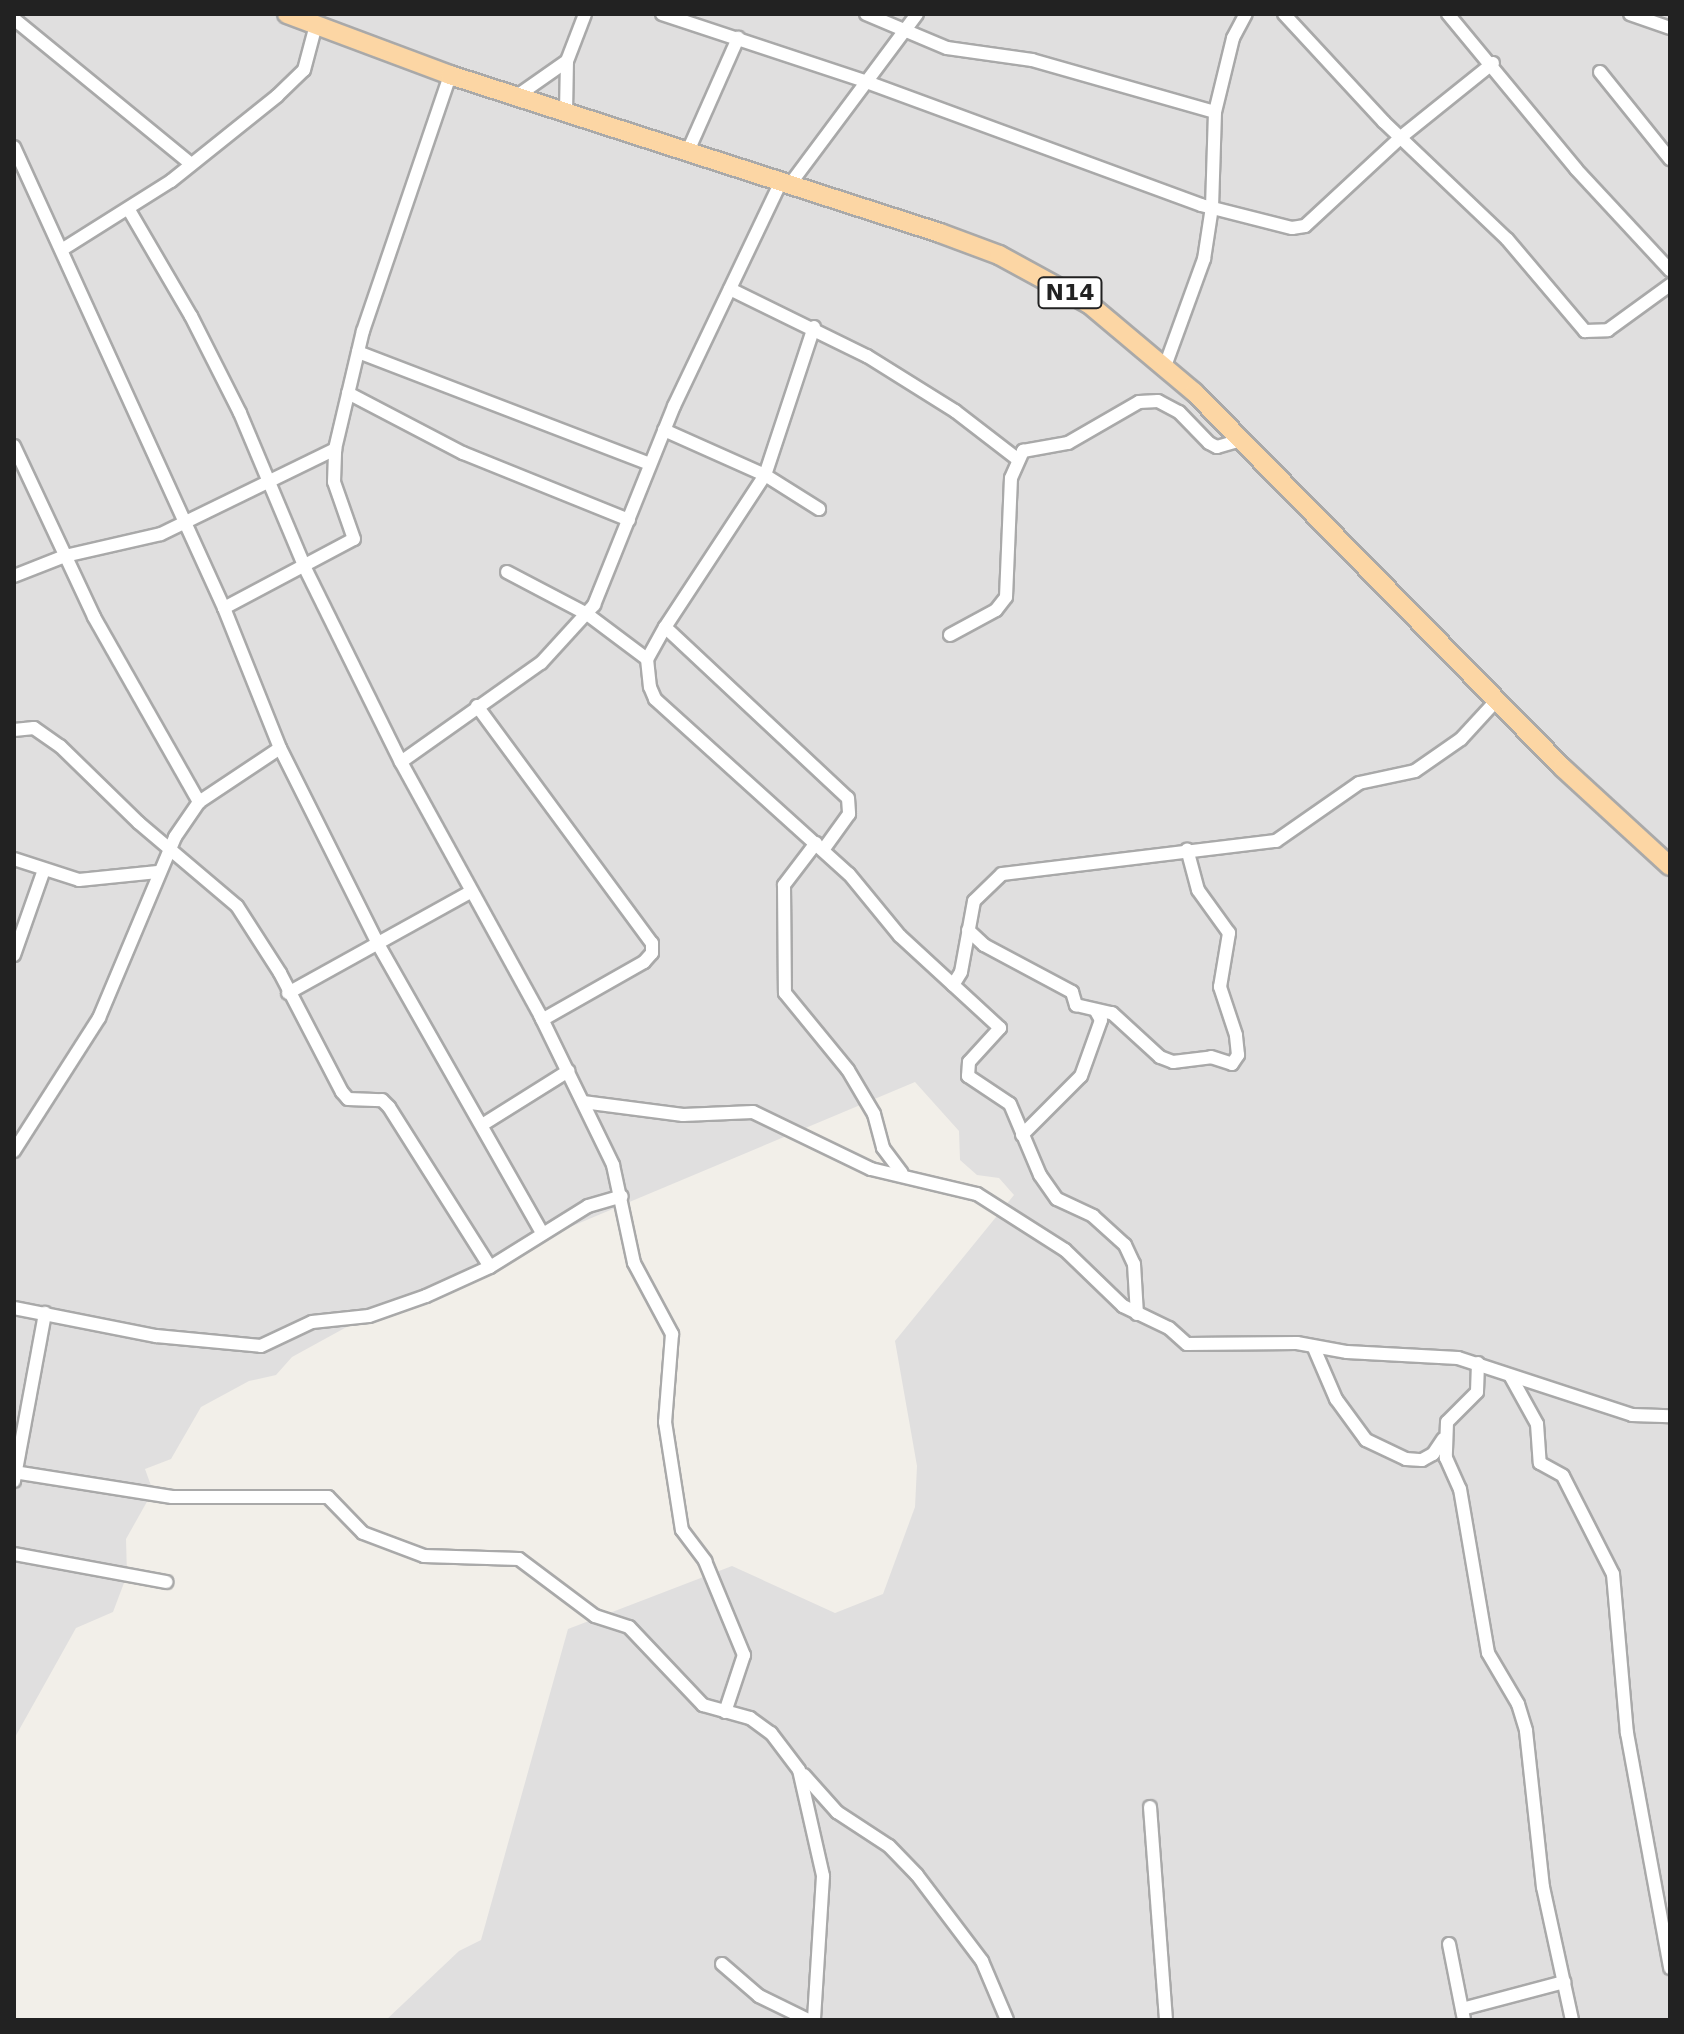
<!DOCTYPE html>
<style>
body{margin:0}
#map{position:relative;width:1684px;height:2034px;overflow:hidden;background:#f2efe9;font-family:"DejaVu Sans",sans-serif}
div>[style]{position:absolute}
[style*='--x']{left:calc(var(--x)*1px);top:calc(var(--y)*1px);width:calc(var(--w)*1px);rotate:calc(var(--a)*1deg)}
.residential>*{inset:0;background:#e0dfdf}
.roads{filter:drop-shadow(2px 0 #a9a9a9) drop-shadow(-2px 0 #a9a9a9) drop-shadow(0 2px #a9a9a9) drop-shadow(0 -2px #a9a9a9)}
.minor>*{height:12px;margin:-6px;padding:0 6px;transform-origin:6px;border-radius:6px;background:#fff}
.primary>*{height:18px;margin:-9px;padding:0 9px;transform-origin:9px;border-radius:9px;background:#fcd6a4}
span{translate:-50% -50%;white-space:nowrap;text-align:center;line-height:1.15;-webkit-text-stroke:6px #fff;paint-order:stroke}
.shield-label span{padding:2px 6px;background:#fff;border:2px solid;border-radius:6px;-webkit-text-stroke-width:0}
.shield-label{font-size:22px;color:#222;font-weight:700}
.frame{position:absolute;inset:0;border:16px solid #222;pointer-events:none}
</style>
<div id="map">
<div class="residential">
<div style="clip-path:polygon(14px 14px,1670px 14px,1670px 2020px,386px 2020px,459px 1951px,481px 1940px,568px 1629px,732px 1566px,835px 1613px,883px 1594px,915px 1507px,917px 1466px,895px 1341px,1014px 1195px,999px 1178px,977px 1175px,960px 1160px,959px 1131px,915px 1082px,394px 1301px,292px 1357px,276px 1375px,249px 1381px,201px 1407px,171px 1459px,145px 1469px,153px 1491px,126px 1539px,127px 1575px,113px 1612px,76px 1628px,14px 1739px)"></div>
</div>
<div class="roads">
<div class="minor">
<div style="--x:662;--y:14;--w:213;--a:18.3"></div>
<div style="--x:864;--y:81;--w:359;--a:20.2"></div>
<div style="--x:1201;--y:205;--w:94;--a:14.2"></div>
<div style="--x:1292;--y:228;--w:13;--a:-9"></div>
<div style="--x:1305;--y:226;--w:131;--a:-42.8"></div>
<div style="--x:1401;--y:137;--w:118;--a:-38.8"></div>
<div style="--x:866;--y:14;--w:88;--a:22.8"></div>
<div style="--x:947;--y:48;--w:86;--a:8"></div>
<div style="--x:1032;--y:60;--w:190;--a:15.9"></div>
<div style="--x:1215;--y:112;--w:95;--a:91.8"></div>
<div style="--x:1212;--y:207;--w:53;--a:98.7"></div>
<div style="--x:1204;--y:259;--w:114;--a:110"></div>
<div style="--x:1284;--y:14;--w:147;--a:47.2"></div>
<div style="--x:1384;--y:122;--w:170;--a:43.6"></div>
<div style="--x:1507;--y:239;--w:121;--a:49.7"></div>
<div style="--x:1585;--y:331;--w:23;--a:-2"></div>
<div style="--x:1608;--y:330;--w:77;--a:-36"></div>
<div style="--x:1448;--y:14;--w:201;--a:50.4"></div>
<div style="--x:1576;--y:169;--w:138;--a:47.1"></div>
<div style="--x:1630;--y:14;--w:42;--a:19.3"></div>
<div style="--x:14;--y:19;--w:229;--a:39.3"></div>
<div style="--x:1600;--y:72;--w:112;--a:51.2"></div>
<div style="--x:517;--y:96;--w:61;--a:-35"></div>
<div style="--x:566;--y:112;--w:51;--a:-88.9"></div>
<div style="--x:567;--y:61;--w:50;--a:-69"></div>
<div style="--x:1215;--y:112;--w:76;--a:-76.3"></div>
<div style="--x:1233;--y:38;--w:27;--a:-62"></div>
<div style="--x:14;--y:147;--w:507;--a:65.51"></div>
<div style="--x:688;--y:151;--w:124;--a:-66.1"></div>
<div style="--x:791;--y:183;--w:211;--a:-53.3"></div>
<div style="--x:129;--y:210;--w:123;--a:59.7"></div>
<div style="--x:191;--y:316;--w:109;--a:63.2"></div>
<div style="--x:240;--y:413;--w:168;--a:67.2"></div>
<div style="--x:305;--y:568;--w:216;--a:63.7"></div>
<div style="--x:401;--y:762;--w:289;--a:61.2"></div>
<div style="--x:540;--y:1015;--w:167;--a:64"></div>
<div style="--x:613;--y:1165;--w:100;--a:77.9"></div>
<div style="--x:634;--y:1263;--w:81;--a:61.8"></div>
<div style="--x:672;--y:1334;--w:88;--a:94.5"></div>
<div style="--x:665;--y:1422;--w:109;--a:81.1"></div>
<div style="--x:682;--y:1530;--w:39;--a:53"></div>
<div style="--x:705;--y:1561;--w:102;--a:67.5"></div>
<div style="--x:744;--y:1655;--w:60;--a:108.4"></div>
<div style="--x:63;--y:249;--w:128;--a:-32.2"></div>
<div style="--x:171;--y:181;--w:136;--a:-38.7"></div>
<div style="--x:277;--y:96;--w:37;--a:-44"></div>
<div style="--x:304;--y:70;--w:47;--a:-75.1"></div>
<div style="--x:730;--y:289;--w:153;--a:26.1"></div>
<div style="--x:867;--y:356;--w:104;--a:32"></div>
<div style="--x:955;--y:411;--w:77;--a:37.6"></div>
<div style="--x:814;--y:327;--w:156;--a:108.3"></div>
<div style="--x:765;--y:475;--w:182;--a:123.3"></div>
<div style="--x:665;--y:627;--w:37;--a:119"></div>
<div style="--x:647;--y:659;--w:28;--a:84"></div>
<div style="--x:650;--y:687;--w:13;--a:67"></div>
<div style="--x:655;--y:699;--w:261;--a:42.1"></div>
<div style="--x:849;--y:874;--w:80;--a:50.6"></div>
<div style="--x:900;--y:936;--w:136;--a:42.6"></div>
<div style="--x:1000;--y:1028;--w:46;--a:132.4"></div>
<div style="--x:969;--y:1062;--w:14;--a:94"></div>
<div style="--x:968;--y:1076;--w:50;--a:33.7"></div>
<div style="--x:1010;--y:1104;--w:77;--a:67.1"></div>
<div style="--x:1040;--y:1175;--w:29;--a:55"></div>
<div style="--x:1057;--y:1199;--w:40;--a:25"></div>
<div style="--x:1093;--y:1216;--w:43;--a:42.2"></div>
<div style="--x:1125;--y:1245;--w:21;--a:65"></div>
<div style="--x:1134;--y:1264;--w:50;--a:86.6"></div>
<div style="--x:358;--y:352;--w:313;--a:21"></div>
<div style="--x:348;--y:393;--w:130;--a:27.6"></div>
<div style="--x:463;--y:453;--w:179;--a:22"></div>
<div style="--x:664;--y:430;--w:111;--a:24"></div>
<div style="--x:765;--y:475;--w:64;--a:32.2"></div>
<div style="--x:14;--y:446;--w:189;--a:64.9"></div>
<div style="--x:94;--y:617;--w:213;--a:60.4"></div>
<div style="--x:507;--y:572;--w:90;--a:27.7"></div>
<div style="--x:587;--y:614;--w:75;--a:36.9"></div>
<div style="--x:14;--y:576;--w:55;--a:-21.4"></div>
<div style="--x:65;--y:556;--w:98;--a:-12.9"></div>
<div style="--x:161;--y:534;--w:194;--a:-26"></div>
<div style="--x:665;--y:627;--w:250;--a:43.1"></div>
<div style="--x:848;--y:798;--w:16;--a:86"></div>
<div style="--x:849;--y:814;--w:44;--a:125.8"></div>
<div style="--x:950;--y:635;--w:52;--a:-28.5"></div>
<div style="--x:996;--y:610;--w:16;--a:-52"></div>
<div style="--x:1006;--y:597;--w:119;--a:-87.6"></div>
<div style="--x:1011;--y:478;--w:30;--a:-66"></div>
<div style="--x:1023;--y:451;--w:46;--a:-10.1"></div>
<div style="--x:1068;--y:443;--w:82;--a:-30"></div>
<div style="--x:1139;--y:402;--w:19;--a:-3"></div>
<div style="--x:1158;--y:401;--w:24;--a:28"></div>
<div style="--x:1179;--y:412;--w:43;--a:45.9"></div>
<div style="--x:1209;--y:443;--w:9;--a:27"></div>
<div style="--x:1217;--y:447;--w:26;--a:-16"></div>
<div style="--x:477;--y:706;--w:295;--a:53.6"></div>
<div style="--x:652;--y:943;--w:10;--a:90"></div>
<div style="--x:652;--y:953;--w:12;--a:132"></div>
<div style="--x:644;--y:962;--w:117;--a:150.4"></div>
<div style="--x:14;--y:730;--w:20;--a:-6"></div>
<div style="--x:34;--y:728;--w:32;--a:35"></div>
<div style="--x:60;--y:746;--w:110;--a:44.3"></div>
<div style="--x:139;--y:823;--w:128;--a:40.3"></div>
<div style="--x:237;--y:906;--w:80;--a:57.3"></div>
<div style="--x:280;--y:973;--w:134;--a:62.5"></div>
<div style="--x:342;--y:1092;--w:9;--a:49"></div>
<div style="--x:348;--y:1099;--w:34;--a:2"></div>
<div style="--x:382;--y:1100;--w:10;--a:45"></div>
<div style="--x:389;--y:1107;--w:189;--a:57.7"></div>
<div style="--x:280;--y:748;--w:219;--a:63.4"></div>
<div style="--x:378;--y:944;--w:332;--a:60.4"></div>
<div style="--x:401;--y:762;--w:171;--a:-35.3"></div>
<div style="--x:541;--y:663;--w:79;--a:-47.6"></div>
<div style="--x:594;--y:605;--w:214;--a:-68.1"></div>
<div style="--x:674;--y:406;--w:250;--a:-64.5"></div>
<div style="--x:816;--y:843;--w:53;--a:127.3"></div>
<div style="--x:784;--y:885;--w:108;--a:89.5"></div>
<div style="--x:785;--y:993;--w:99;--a:50.7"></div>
<div style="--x:848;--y:1070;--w:51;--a:59.4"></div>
<div style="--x:874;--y:1114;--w:35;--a:75"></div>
<div style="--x:883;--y:1148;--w:31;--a:53"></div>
<div style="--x:14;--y:859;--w:68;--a:17.9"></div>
<div style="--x:79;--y:880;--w:79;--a:-5.8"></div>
<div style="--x:968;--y:930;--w:22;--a:43"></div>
<div style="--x:984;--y:945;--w:100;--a:28.1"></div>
<div style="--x:1072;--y:992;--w:14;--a:73"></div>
<div style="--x:1076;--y:1005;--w:37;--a:13"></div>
<div style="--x:1112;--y:1013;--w:65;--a:42.5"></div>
<div style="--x:1160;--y:1057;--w:14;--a:21"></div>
<div style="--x:1173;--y:1062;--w:38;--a:-7"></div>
<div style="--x:1211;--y:1057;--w:22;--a:18"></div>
<div style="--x:1232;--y:1064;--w:11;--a:-56"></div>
<div style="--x:1238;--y:1055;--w:20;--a:-96"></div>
<div style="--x:1236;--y:1035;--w:51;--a:-108.4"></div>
<div style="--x:1220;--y:987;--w:55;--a:-80.5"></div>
<div style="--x:1229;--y:933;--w:53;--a:-125.8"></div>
<div style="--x:1198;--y:890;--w:42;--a:-105"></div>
<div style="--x:14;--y:955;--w:90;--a:-70.6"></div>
<div style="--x:953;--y:985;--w:15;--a:-58"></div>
<div style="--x:961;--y:972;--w:72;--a:-79.6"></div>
<div style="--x:974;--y:901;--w:39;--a:-44"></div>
<div style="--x:1002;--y:874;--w:276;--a:-6.9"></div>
<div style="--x:1276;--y:841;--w:101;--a:-34.9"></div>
<div style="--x:1359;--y:783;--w:57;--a:-12.1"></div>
<div style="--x:1415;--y:771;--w:56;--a:-34.8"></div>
<div style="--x:1461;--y:739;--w:52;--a:-47.4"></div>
<div style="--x:288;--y:993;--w:208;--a:-29"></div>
<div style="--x:583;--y:1102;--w:101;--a:7.4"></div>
<div style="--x:683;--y:1115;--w:70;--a:-2.5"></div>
<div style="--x:753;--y:1112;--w:131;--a:25.8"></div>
<div style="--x:871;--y:1169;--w:109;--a:13.3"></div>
<div style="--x:977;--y:1194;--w:104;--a:32.5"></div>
<div style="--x:1065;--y:1250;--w:81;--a:44"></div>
<div style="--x:1123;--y:1306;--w:51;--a:25.6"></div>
<div style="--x:1169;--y:1328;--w:24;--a:42"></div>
<div style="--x:1187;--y:1344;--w:110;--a:-0.5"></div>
<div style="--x:1297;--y:1343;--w:51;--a:10.2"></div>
<div style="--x:1347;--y:1352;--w:111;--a:3.1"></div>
<div style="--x:1458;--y:1358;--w:183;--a:18.1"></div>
<div style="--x:1632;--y:1415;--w:38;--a:2"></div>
<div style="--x:482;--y:1125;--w:102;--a:-32.1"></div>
<div style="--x:1022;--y:1135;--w:83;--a:-45"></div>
<div style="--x:1081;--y:1076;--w:59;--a:-70.3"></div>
<div style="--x:1101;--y:1020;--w:10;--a:-119"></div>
<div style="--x:14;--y:1151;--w:158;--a:-57.4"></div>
<div style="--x:99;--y:1018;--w:196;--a:-67.2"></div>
<div style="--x:175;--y:837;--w:42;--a:-55.6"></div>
<div style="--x:199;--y:802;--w:97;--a:-33.7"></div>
<div style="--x:280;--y:748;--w:151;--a:-111.8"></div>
<div style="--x:224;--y:608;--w:147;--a:-28"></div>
<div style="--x:354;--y:539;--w:60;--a:-109.3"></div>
<div style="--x:334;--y:482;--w:33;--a:-88"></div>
<div style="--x:335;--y:449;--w:121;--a:-76.7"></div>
<div style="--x:363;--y:331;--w:270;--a:-71.2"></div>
<div style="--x:14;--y:1308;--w:145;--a:11.2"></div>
<div style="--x:156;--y:1336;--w:105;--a:5.4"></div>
<div style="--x:261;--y:1346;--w:56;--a:-25.2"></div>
<div style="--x:312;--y:1322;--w:57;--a:-6"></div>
<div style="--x:369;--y:1316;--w:60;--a:-19.3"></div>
<div style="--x:426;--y:1296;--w:70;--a:-24.4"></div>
<div style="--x:490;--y:1267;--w:115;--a:-31.9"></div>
<div style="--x:588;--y:1206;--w:35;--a:-16"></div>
<div style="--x:1314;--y:1348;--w:56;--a:66.7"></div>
<div style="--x:1336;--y:1399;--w:51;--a:53.8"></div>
<div style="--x:1366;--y:1440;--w:44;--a:25.4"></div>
<div style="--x:1406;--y:1459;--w:16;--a:4"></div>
<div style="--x:1422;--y:1460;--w:13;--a:-29"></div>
<div style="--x:1433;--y:1454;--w:18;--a:-56"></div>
<div style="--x:1478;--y:1363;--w:29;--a:92"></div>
<div style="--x:1477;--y:1392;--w:42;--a:135"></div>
<div style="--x:1447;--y:1422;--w:36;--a:92"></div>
<div style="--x:1446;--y:1458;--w:34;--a:66"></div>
<div style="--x:1460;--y:1489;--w:166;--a:80.3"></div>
<div style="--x:1488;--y:1653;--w:59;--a:59.5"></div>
<div style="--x:1518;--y:1704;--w:28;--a:73"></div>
<div style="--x:1526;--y:1731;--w:157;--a:83.8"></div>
<div style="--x:1543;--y:1887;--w:136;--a:77.7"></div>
<div style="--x:1511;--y:1377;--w:54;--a:61"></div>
<div style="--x:1537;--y:1424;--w:39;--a:86"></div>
<div style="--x:1540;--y:1463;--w:26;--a:29"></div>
<div style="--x:1563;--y:1476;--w:110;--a:63"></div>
<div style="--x:1613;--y:1574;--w:160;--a:85"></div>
<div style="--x:1627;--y:1733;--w:239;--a:79.6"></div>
<div style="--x:14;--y:1472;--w:160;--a:9"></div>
<div style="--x:172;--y:1497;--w:156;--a:0"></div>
<div style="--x:328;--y:1497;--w:50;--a:45.8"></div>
<div style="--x:363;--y:1533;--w:65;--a:20.7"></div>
<div style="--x:424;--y:1556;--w:95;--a:1.8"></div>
<div style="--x:519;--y:1559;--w:95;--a:36.9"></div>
<div style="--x:595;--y:1616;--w:36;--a:18"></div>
<div style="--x:629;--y:1627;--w:108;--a:46.5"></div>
<div style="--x:703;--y:1705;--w:49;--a:15.5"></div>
<div style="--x:750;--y:1718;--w:26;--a:36"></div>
<div style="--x:771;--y:1733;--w:46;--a:52.9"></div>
<div style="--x:799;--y:1770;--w:109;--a:77.2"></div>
<div style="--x:823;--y:1876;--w:144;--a:93.6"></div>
<div style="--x:14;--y:1481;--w:171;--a:-79.5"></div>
<div style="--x:14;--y:1554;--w:155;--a:10.4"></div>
<div style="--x:804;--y:1775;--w:50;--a:48.3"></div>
<div style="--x:837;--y:1812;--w:62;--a:33.2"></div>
<div style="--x:889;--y:1846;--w:40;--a:46"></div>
<div style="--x:917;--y:1875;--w:108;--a:52.9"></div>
<div style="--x:982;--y:1961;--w:64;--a:67"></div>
<div style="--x:1150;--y:1807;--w:214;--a:85.7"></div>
<div style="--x:1449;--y:1944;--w:77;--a:78.8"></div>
<div style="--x:722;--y:1964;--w:49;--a:40.9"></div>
<div style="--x:759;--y:1996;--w:55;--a:26.1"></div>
<div style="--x:1462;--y:2009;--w:106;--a:-14.8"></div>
</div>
<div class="primary">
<div style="--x:287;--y:14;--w:174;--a:20.5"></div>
<div style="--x:450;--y:75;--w:515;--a:17.87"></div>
<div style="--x:940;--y:233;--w:63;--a:20.4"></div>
<div style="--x:999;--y:255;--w:102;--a:28.6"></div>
<div style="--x:1089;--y:304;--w:137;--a:40"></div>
<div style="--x:1194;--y:392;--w:527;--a:45.54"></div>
<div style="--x:1563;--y:768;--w:145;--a:42.5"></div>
</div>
</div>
<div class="shield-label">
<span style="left:1070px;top:293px">N14</span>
</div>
<div class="frame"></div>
</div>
